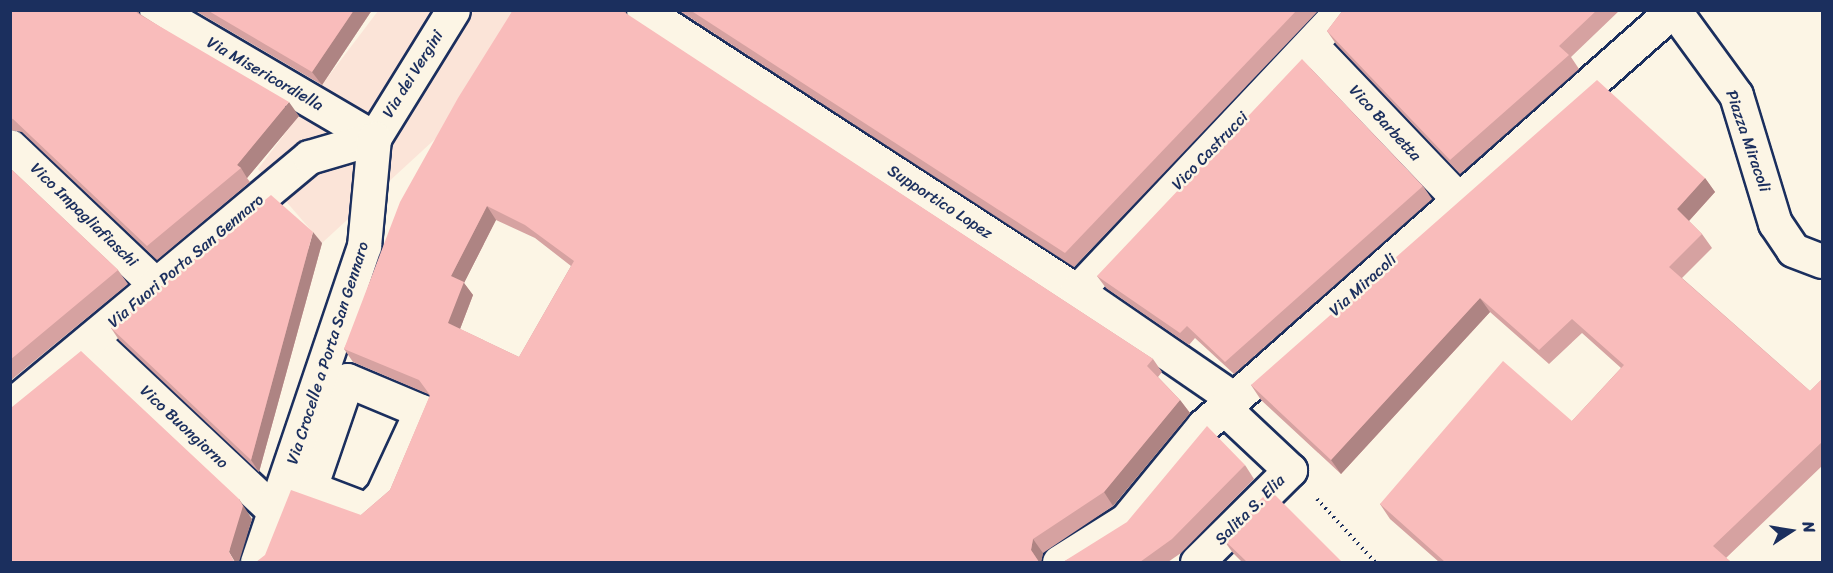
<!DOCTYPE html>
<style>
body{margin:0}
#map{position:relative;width:1833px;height:573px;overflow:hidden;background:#fcf5e5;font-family:Sriracha,sans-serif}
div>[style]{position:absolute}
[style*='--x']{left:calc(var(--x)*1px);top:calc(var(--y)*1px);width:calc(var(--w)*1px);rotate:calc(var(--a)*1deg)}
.built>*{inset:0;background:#fbe4d8}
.path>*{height:4px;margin-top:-2px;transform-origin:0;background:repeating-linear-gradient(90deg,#1b2f5e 0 1.5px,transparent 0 6px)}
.roads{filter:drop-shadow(2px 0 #1b2f5e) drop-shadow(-2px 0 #1b2f5e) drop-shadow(0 2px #1b2f5e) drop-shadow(0 -2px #1b2f5e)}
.minor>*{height:33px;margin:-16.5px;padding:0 16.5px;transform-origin:16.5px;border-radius:16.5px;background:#fcf5e5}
.wall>*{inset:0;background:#d6a2a1}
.shaded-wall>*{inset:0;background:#ae8483}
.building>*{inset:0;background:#f9bcbb}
span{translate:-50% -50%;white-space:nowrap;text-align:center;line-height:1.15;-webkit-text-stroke:5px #fcf5e5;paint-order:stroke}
.street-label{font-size:16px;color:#1b2f5e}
.frame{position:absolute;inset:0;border:12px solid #1b2f5e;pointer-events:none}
.north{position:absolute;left:1761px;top:501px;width:60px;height:60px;-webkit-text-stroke:4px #fcf5e5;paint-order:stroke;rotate:78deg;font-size:16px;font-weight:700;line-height:24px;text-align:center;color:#1b2f5e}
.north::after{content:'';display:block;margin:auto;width:21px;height:27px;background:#1b2f5e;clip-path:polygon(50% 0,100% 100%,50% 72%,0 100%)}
</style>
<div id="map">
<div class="built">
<div style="clip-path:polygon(378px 11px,532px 11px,471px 106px,322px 243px,258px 169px)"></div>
</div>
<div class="path">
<div style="--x:1317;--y:499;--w:86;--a:47.4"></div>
</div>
<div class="roads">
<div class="minor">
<div style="--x:156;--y:10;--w:253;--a:30.4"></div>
<div style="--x:643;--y:10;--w:517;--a:32.92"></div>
<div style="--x:1077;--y:291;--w:191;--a:34.5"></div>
<div style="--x:1674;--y:10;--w:105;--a:53.9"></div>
<div style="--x:1736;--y:95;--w:134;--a:73.1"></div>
<div style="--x:1775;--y:223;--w:32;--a:56"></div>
<div style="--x:1793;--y:250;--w:31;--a:21"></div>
<div style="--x:1311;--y:45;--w:214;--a:46.3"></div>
<div style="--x:374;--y:138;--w:150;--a:-58.3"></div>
<div style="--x:10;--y:146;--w:202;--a:43.6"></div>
<div style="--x:1077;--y:291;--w:386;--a:-46.7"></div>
<div style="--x:92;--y:340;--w:253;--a:43.2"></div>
<div style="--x:347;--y:380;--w:80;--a:22.7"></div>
<div style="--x:421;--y:411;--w:93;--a:114.9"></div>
<div style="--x:382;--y:495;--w:21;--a:135"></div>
<div style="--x:367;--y:510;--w:61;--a:-158.9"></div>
<div style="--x:310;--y:488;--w:114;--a:-71.1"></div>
<div style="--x:10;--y:406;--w:389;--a:-39.8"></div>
<div style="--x:309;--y:157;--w:68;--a:-16.3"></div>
<div style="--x:257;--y:562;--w:334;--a:-71.3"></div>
<div style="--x:364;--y:246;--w:108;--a:-84.7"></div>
<div style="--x:1059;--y:562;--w:79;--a:-32.1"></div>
<div style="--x:1126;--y:520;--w:122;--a:-50.7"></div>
<div style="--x:1203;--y:426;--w:628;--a:-41.51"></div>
<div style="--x:1197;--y:562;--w:131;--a:-44.7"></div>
<div style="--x:1290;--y:470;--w:91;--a:-136.8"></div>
</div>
</div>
<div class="wall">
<div style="clip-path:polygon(10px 10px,137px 10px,140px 14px,299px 116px,247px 178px,250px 182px,157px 260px,22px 132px,10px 130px)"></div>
<div style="clip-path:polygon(194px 10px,372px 10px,322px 85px)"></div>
<div style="clip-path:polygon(evenodd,513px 10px,625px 10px,627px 15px,1153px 359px,1162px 372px,1158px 377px,1180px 400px,1190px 413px,1113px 506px,1043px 553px,1041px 562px,256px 562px,361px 515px,390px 490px,430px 396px,428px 394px,353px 362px,344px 349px,513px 10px,496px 220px,535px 238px,571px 266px,519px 357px,460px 329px,473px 295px,464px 283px,496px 220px)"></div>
<div style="clip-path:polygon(678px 10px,1319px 10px,1074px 267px)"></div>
<div style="clip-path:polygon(1343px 10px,1620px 10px,1571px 57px,1579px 69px,1460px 174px,1336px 44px,1327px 31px)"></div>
<div style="clip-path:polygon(10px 168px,118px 270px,128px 284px,10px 381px)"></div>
<div style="clip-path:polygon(1705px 178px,1715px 192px,1689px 221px,1702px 234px,1712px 248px,1682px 278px,1810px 391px,1822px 379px,1822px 466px,1726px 558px,1731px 562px,1439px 562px,1390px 519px,1380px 504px,1572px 421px,1621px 368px,1582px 333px,1549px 364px,1490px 312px,1341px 474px,1261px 400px,1251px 385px)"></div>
<div style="clip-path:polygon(1423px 186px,1432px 199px,1234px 374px,1195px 338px,1189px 345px,1106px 288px,1097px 276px)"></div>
<div style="clip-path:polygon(322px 243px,259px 472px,119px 340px,111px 328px)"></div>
<div style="clip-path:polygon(1245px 465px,1254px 479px,1181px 553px,1168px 562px,1063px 562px)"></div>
<div style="clip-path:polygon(1222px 538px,1342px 562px,1242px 562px,1233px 553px)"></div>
</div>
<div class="shaded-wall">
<div style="clip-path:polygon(354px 10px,372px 10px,322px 85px,312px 72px)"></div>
<div style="clip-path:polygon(289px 102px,299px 116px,247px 178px,241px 168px,237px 165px)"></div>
<div style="clip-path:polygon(1705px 178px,1715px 192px,1687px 223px,1677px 209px)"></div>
<div style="clip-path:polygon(487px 206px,496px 220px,464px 283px,473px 295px,457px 337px,448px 323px,451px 276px)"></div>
<div style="clip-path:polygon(313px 232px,322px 243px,259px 472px,251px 460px)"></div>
<div style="clip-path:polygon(1480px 298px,1490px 312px,1341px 474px,1331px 460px)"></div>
<div style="clip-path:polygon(1180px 400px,1190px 413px,1113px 506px,1104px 492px)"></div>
<div style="clip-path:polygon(239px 499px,252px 519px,239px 562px,235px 562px,229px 552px)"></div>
<div style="clip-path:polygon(1033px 539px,1043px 553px,1041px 562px,1039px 562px,1031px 550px)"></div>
</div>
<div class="building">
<div style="clip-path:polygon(10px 10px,136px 10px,137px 13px,289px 102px,237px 165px,241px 168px,147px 246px,13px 119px,10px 118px)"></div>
<div style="clip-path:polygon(207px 10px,354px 10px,312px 72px)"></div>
<div style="clip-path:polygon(evenodd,513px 10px,622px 10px,624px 12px,1153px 359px,1147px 366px,1180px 400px,1104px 492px,1033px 539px,1031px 550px,1039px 562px,256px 562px,265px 555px,291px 490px,361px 515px,390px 490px,430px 395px,419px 380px,344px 349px,400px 202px,458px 98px,513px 10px,487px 206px,525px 225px,574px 261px,519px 357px,448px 323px,464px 282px,451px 276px,487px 206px)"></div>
<div style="clip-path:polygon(690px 10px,1297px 10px,1065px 253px)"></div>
<div style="clip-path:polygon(1343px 10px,1597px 10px,1559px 46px,1569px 55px,1450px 160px,1327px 31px)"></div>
<div style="clip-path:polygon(1302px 59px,1423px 186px,1225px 362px,1187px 326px,1180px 333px,1097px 276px)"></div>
<div style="clip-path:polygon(1597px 80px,1705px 178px,1677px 209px,1702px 234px,1669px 267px,1810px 391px,1822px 379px,1822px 442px,1713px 546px,1731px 562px,1445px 562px,1380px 504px,1503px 361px,1572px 421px,1624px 365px,1572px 319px,1539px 350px,1480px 298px,1331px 460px,1251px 385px)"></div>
<div style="clip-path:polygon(10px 168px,118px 270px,10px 360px)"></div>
<div style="clip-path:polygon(271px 195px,313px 232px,251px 460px,111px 328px)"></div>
<div style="clip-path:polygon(81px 351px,239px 499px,243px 506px,229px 552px,234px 561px,237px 562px,10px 562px,10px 408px,12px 407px)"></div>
<div style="clip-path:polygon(1207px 426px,1245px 465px,1172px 539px,1140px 562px,1063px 562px,1127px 522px)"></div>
<div style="clip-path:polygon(1270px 490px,1342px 562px,1247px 562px,1222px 538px)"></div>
</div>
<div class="street-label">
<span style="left:265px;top:74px;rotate:30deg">Via Misericordiella</span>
<span style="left:413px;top:74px;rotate:-58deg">Via dei Vergini</span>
<span style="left:1385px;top:123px;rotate:47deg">Vico Barbetta</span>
<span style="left:1748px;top:141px;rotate:71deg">Piazza Miracoli</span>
<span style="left:1210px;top:151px;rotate:-46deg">Vico Castrucci</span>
<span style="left:940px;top:202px;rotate:33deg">Supportico Lopez</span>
<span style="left:84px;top:215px;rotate:44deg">Vico Impagliafiaschi</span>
<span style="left:186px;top:261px;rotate:-40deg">Via Fuori Porta San Gennaro</span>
<span style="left:1363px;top:285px;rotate:-42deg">Via Miracoli</span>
<span style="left:328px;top:353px;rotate:-72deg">Via Crocelle a Porta San Gennaro</span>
<span style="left:184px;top:427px;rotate:43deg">Vico Buongiorno</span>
<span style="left:1250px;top:510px;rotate:-45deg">Salita S. Elia</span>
</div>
<div class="frame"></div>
<div class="north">N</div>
</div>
